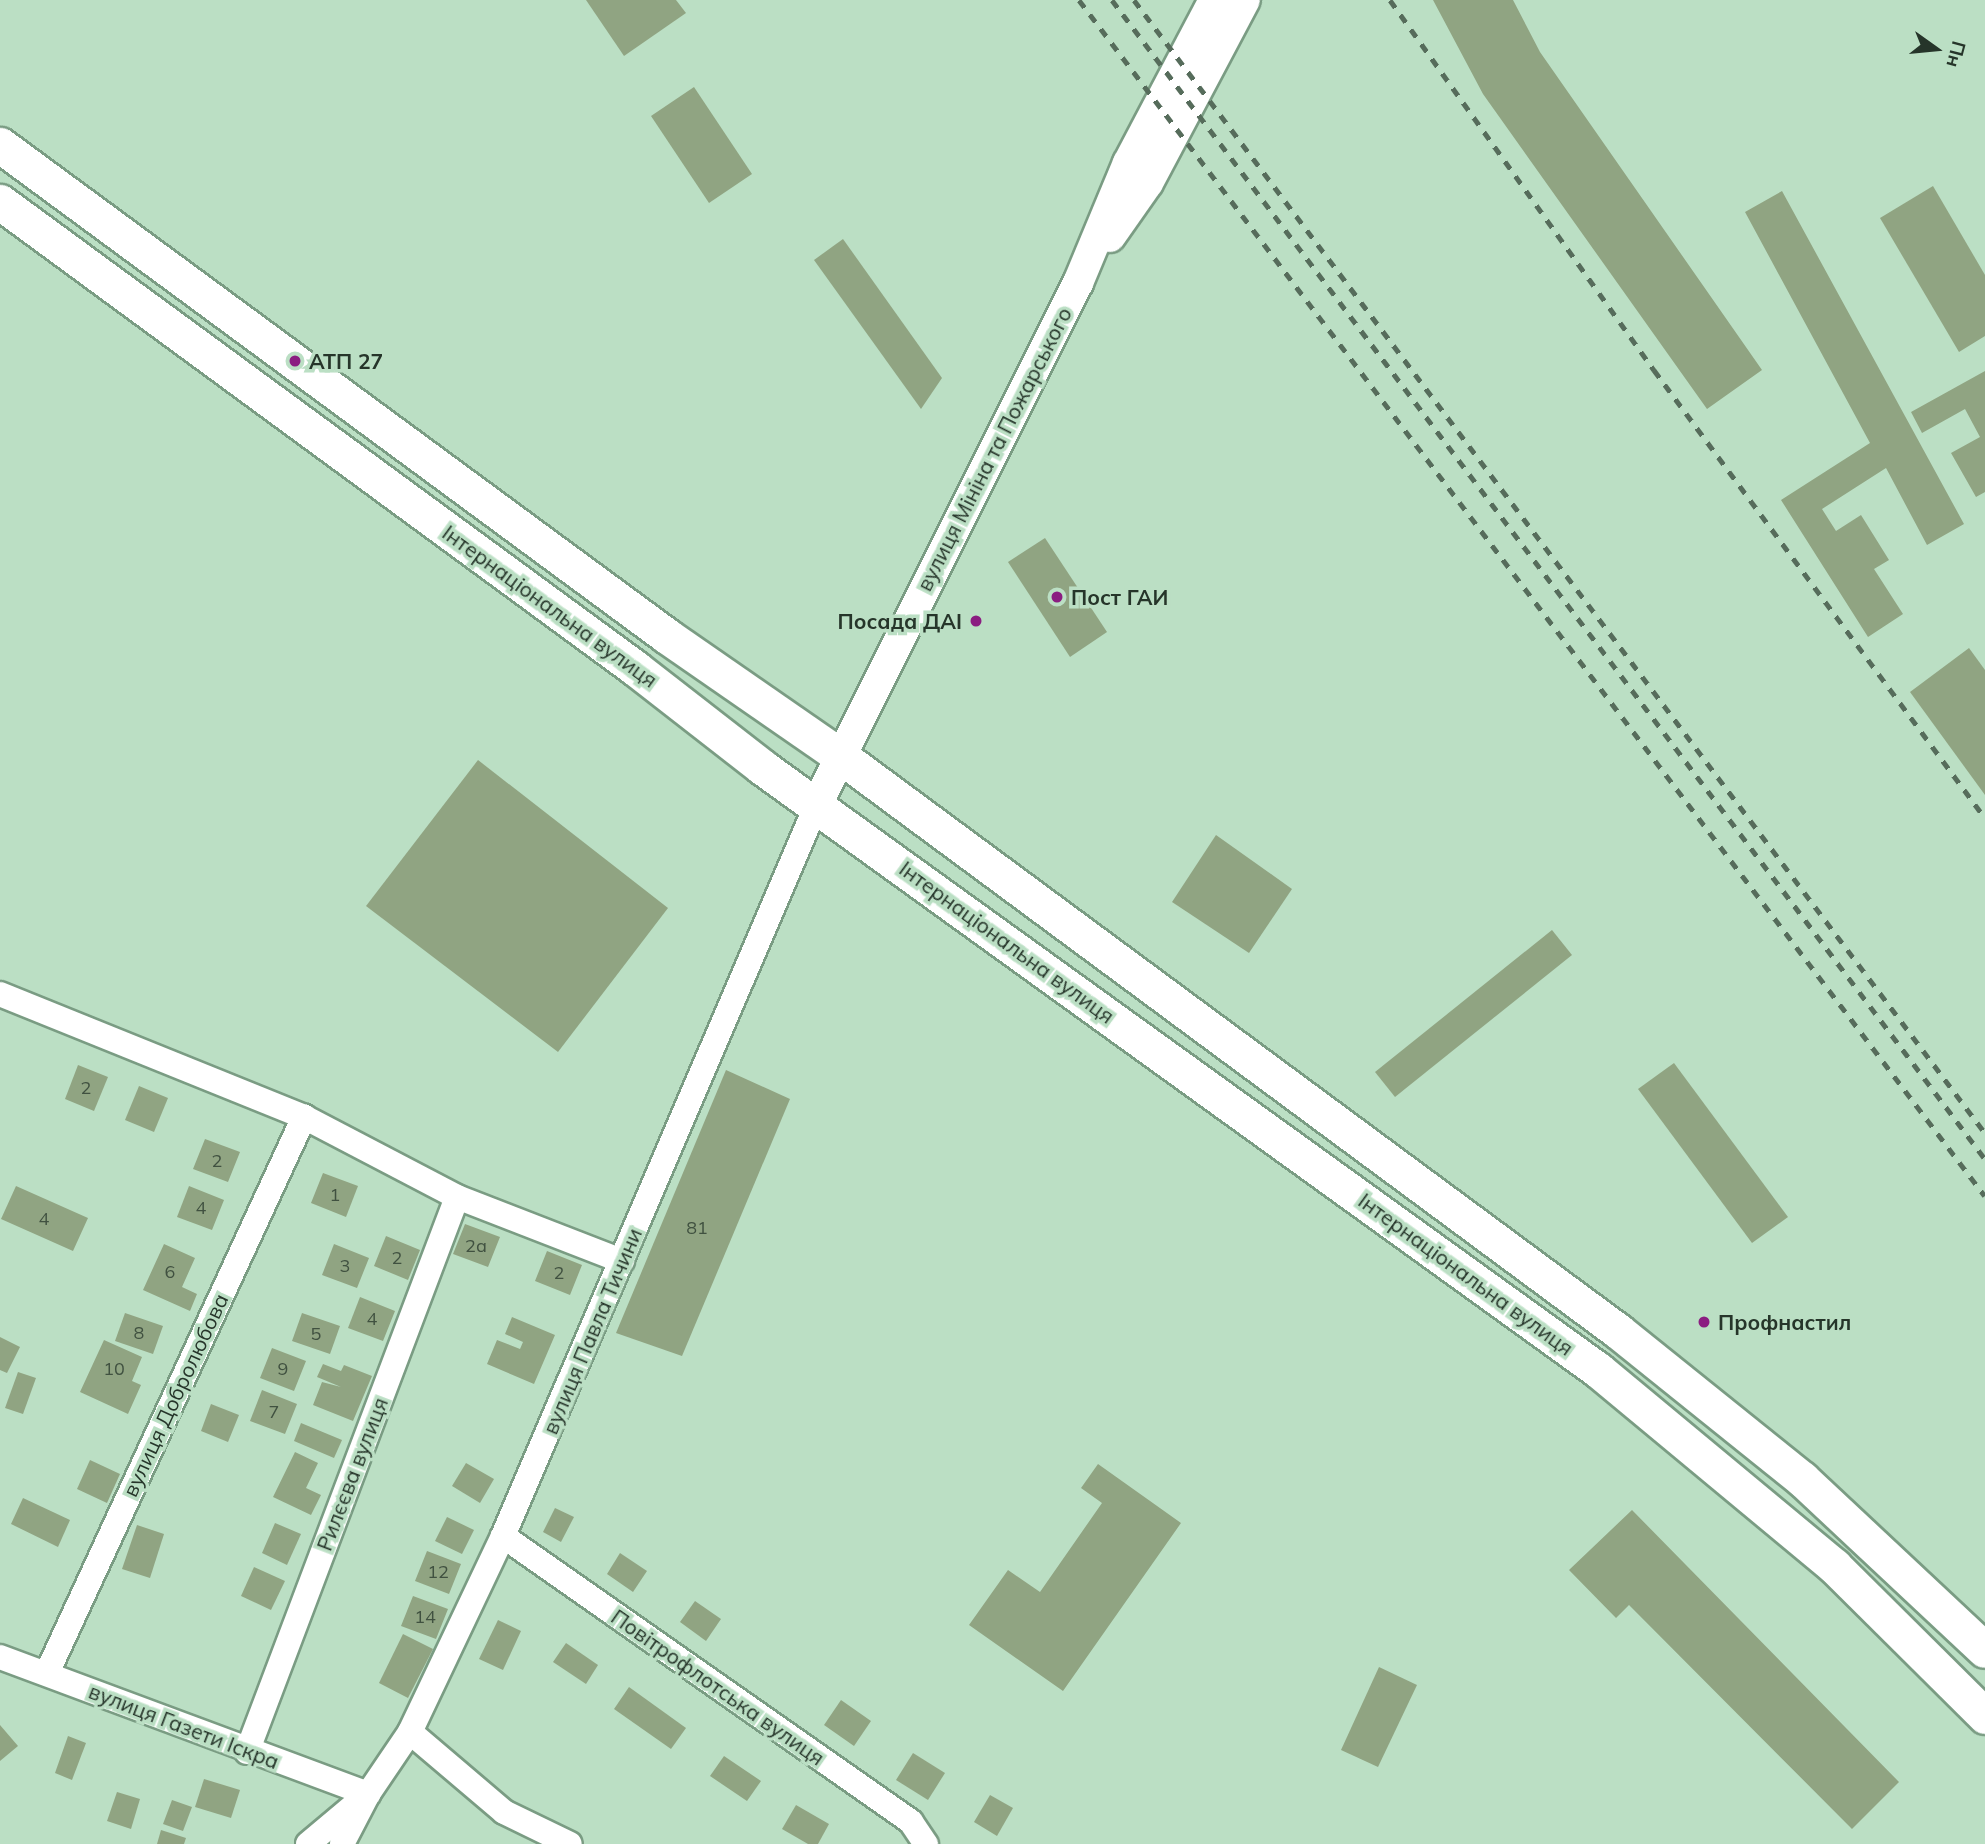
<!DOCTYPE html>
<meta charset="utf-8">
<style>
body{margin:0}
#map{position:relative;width:1985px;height:1844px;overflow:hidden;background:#bbdfc4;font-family:Mulish,sans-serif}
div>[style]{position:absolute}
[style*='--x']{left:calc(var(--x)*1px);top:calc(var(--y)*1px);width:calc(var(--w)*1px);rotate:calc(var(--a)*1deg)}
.building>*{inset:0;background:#90a482}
.roads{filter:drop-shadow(2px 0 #7a9c83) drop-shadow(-2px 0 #7a9c83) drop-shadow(0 2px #7a9c83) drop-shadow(0 -2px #7a9c83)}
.minor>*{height:24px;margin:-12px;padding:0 12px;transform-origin:12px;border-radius:12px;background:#fff}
.tertiary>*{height:30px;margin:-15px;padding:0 15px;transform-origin:15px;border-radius:15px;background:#fff}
.secondary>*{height:35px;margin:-17.5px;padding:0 17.5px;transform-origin:17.5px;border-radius:17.5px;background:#fff}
.rail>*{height:5px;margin-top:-2.5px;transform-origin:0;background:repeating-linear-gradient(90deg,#566c5b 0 9px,transparent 0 18px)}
.dots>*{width:19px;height:19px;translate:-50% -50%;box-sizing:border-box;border:4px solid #bbdfc4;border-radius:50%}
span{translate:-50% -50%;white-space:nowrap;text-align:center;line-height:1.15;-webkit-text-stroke:7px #bbdfc4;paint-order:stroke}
.number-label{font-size:18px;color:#405140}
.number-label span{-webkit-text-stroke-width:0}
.poi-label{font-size:21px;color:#26352a;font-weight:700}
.left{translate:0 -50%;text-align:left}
.right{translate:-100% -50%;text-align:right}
.street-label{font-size:21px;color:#26352a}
.north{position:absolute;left:1901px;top:14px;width:70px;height:70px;-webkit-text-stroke:5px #bbdfc4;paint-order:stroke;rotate:105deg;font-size:19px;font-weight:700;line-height:28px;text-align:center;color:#26352a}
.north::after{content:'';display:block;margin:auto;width:24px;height:32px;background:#26352a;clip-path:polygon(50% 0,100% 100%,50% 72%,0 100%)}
</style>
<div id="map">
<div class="building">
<div style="clip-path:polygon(586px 0,676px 0,686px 13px,624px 56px)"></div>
<div style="clip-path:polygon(1433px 0,1513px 0,1540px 52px,1762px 370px,1707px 409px,1483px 94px)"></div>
<div style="clip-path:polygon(694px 87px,752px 174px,709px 203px,651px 116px)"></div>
<div style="clip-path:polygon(1933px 186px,1985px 275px,1985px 336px,1959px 352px,1880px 218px)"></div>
<div style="clip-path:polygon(1782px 191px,1964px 524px,1927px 545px,1886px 468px,1822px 509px,1836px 531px,1861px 515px,1889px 560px,1874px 569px,1903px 614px,1868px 637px,1781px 500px,1870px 443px,1745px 212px)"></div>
<div style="clip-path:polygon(843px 239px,942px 378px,921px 409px,814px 260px)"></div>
<div style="clip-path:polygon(1985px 371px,1985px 492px,1976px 497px,1951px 453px,1980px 437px,1965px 409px,1922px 433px,1911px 412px)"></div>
<div style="clip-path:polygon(1045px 538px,1107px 632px,1070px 657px,1008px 562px)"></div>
<div style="clip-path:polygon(1969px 648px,1985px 670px,1985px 795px,1910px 692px)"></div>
<div style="clip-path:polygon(478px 760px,668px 908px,558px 1052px,366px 906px)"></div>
<div style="clip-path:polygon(1216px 835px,1292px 889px,1249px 953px,1172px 902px)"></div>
<div style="clip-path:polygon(1552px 930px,1572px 955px,1395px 1097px,1375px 1072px)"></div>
<div style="clip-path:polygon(1674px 1063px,1788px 1217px,1752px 1243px,1638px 1089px)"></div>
<div style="clip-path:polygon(78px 1065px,108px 1077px,94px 1111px,65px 1099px)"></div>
<div style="clip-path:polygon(726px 1070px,790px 1099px,682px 1356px,616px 1333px)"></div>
<div style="clip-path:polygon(139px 1086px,168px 1098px,154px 1132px,125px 1120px)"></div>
<div style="clip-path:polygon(205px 1139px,240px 1152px,228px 1182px,193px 1169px)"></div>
<div style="clip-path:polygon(323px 1173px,358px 1186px,346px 1217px,311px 1203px)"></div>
<div style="clip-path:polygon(16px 1186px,88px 1218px,73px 1251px,1px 1219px)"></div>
<div style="clip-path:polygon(189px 1186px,224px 1200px,212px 1230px,177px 1217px)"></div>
<div style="clip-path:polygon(465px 1224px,500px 1237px,488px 1267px,453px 1254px)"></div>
<div style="clip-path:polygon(386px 1236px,420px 1250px,408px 1280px,374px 1266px)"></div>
<div style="clip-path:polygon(164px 1244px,195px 1258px,182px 1287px,197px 1294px,190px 1311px,143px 1290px)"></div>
<div style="clip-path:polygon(334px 1244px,369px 1258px,357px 1288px,322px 1275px)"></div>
<div style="clip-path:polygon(547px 1251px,582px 1265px,570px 1295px,535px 1281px)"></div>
<div style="clip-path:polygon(360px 1297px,395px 1311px,383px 1341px,348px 1328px)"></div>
<div style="clip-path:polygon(125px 1313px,163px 1326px,153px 1354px,115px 1341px)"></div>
<div style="clip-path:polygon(302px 1313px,340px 1326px,330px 1354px,292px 1341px)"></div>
<div style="clip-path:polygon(512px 1317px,555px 1335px,534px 1384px,487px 1364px,497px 1340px,520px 1349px,523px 1342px,505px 1334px)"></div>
<div style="clip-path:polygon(0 1337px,20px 1347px,7px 1373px,0 1370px)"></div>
<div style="clip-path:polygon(104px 1340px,142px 1357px,132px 1381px,141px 1385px,128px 1414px,80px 1392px)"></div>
<div style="clip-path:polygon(272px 1348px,306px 1361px,294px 1391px,260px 1378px)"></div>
<div style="clip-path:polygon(323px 1364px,341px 1371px,344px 1365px,372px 1376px,353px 1421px,313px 1405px,322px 1382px,341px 1387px,317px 1377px)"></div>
<div style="clip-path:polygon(18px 1372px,36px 1378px,23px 1414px,5px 1408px)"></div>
<div style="clip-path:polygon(262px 1390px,297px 1404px,285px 1434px,250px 1421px)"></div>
<div style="clip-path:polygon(211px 1404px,239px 1415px,228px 1442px,201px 1431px)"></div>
<div style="clip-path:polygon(301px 1423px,342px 1440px,334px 1458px,294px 1441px)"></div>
<div style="clip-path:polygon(295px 1452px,318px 1463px,306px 1488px,321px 1495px,311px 1515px,273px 1497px)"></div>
<div style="clip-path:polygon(90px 1460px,120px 1474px,107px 1503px,77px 1489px)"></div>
<div style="clip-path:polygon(466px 1463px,494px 1479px,480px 1503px,452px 1486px)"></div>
<div style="clip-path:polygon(1098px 1464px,1181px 1523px,1063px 1691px,969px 1625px,1008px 1570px,1040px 1592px,1102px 1503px,1081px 1488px)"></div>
<div style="clip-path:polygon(23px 1498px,70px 1520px,58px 1547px,11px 1524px)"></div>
<div style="clip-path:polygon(555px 1508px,574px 1517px,561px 1542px,543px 1532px)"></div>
<div style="clip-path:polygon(1632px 1510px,1899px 1782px,1852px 1829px,1629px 1605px,1616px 1618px,1569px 1570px)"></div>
<div style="clip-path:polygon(447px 1517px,474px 1530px,462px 1554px,435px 1541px)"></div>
<div style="clip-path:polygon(275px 1523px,301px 1534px,287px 1565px,262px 1553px)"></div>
<div style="clip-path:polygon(137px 1525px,164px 1534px,150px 1578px,122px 1569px)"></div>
<div style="clip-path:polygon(427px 1551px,461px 1564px,449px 1594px,415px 1581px)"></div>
<div style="clip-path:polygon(620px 1553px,647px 1571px,633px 1592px,607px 1574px)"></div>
<div style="clip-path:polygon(254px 1567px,285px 1581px,271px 1610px,241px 1596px)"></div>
<div style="clip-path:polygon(413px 1596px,448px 1609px,436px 1639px,401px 1626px)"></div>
<div style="clip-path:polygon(695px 1601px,721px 1619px,706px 1641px,680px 1622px)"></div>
<div style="clip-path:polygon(498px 1620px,521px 1631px,503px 1670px,479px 1659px)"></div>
<div style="clip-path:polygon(403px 1634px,433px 1649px,408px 1698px,379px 1683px)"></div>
<div style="clip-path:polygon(566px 1643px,598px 1665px,586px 1684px,553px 1662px)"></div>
<div style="clip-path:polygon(1379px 1667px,1417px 1685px,1378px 1767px,1341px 1750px)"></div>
<div style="clip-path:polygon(629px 1687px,686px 1728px,671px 1749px,614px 1709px)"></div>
<div style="clip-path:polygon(841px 1700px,871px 1721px,854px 1746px,824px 1725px)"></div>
<div style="clip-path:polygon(0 1725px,18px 1746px,0 1761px)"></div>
<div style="clip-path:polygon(68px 1736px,86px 1743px,72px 1780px,55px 1773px)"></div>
<div style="clip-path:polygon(913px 1753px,945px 1773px,928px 1800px,896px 1780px)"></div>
<div style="clip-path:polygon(724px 1756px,761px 1781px,747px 1801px,710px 1776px)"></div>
<div style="clip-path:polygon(204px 1779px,240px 1790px,231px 1818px,195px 1807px)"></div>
<div style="clip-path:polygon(117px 1792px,140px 1799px,131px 1829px,107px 1821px)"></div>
<div style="clip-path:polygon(990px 1795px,1013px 1808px,997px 1836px,974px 1822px)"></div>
<div style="clip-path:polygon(172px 1800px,192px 1807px,183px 1831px,163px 1824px)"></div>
<div style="clip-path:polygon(796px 1805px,829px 1824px,818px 1844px,808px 1844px,782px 1829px)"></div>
<div style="clip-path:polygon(161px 1830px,186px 1838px,184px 1844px,157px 1844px)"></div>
</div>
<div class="roads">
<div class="minor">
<div style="--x:0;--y:994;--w:328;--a:22"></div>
<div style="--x:304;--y:1117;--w:173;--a:27.6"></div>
<div style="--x:457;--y:1197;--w:177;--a:21.2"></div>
<div style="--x:503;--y:1536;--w:498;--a:35"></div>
<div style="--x:911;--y:1822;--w:27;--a:56"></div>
<div style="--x:0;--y:1657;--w:393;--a:20.4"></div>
<div style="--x:47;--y:1673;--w:613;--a:-65.19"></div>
<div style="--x:410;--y:1732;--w:123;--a:40.4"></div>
<div style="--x:504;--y:1812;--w:73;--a:25.9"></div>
<div style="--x:247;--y:1752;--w:593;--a:-69.27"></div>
<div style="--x:308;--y:1844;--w:67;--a:-40.1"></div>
<div style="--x:342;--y:1844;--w:56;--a:-62.5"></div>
<div style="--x:368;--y:1794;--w:75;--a:-55.9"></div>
<div style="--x:410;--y:1732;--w:217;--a:-64.6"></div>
<div style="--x:503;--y:1536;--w:797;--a:-66.78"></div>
</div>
<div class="tertiary">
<div style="--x:1110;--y:237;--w:66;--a:-54.9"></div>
<div style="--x:1148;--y:183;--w:207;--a:-62.1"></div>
<div style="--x:817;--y:804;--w:583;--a:-63.39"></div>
<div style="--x:1078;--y:283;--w:130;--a:-67.4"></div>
<div style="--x:1128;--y:163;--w:184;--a:-62.2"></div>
</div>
<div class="secondary">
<div style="--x:0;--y:145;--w:828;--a:36.36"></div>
<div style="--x:667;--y:636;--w:214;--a:34.7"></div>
<div style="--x:843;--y:758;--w:964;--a:36.48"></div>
<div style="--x:1618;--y:1331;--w:236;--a:38.8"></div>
<div style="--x:1802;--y:1479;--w:250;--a:43.1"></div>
<div style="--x:0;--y:202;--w:788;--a:36.27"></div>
<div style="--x:635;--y:668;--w:161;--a:37.9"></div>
<div style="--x:762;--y:767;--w:1031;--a:35.8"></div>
<div style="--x:1598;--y:1370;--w:307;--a:39.7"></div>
<div style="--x:1834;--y:1566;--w:213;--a:44.8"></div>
</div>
</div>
<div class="rail">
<div style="--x:1079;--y:0;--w:1500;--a:52.86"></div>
<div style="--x:1112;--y:0;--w:1451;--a:53.01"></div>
<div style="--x:1134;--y:0;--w:1417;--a:53.09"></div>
<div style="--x:1390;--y:0;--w:455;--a:54.5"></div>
<div style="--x:1654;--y:370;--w:557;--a:53.54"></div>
</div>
<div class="dots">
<div style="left:295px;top:361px;background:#8b1d81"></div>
<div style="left:1057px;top:597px;background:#8b1d81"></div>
<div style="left:976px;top:621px;background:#8b1d81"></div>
<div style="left:1704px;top:1322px;background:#8b1d81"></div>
</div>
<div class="number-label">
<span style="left:86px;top:1088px">2</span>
<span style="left:217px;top:1161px">2</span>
<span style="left:335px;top:1195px">1</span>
<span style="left:201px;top:1208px">4</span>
<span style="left:44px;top:1219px">4</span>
<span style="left:697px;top:1228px">81</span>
<span style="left:476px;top:1246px">2а</span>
<span style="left:397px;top:1258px">2</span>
<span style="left:345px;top:1266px">3</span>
<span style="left:170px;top:1272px">6</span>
<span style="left:559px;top:1273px">2</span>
<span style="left:372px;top:1319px">4</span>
<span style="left:139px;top:1333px">8</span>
<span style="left:316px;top:1334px">5</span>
<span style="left:114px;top:1369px">10</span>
<span style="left:283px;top:1369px">9</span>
<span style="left:274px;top:1412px">7</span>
<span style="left:438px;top:1572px">12</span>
<span style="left:425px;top:1617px">14</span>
</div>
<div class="poi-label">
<span class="left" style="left:309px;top:361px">АТП 27</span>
<span class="left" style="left:1071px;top:597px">Пост ГАИ</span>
<span class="right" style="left:962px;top:621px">Посада ДАІ</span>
<span class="left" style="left:1718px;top:1322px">Профнастил</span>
</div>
<div class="street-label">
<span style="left:994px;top:449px;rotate:-63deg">вулиця Мініна та Пожарського</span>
<span style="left:550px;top:606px;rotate:36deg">Інтернаціональна вулиця</span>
<span style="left:1007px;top:942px;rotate:36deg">Інтернаціональна вулиця</span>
<span style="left:1466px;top:1274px;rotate:36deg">Інтернаціональна вулиця</span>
<span style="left:592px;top:1331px;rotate:-67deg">вулиця Павла Тичини</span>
<span style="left:175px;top:1395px;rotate:-65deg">вулиця Добролюбова</span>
<span style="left:352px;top:1474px;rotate:-69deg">Рилєєва вулиця</span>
<span style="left:718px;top:1687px;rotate:35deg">Повітрофлотська вулиця</span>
<span style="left:184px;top:1726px;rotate:21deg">вулиця Газети Іскра</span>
</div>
<div class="north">Пн</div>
</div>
